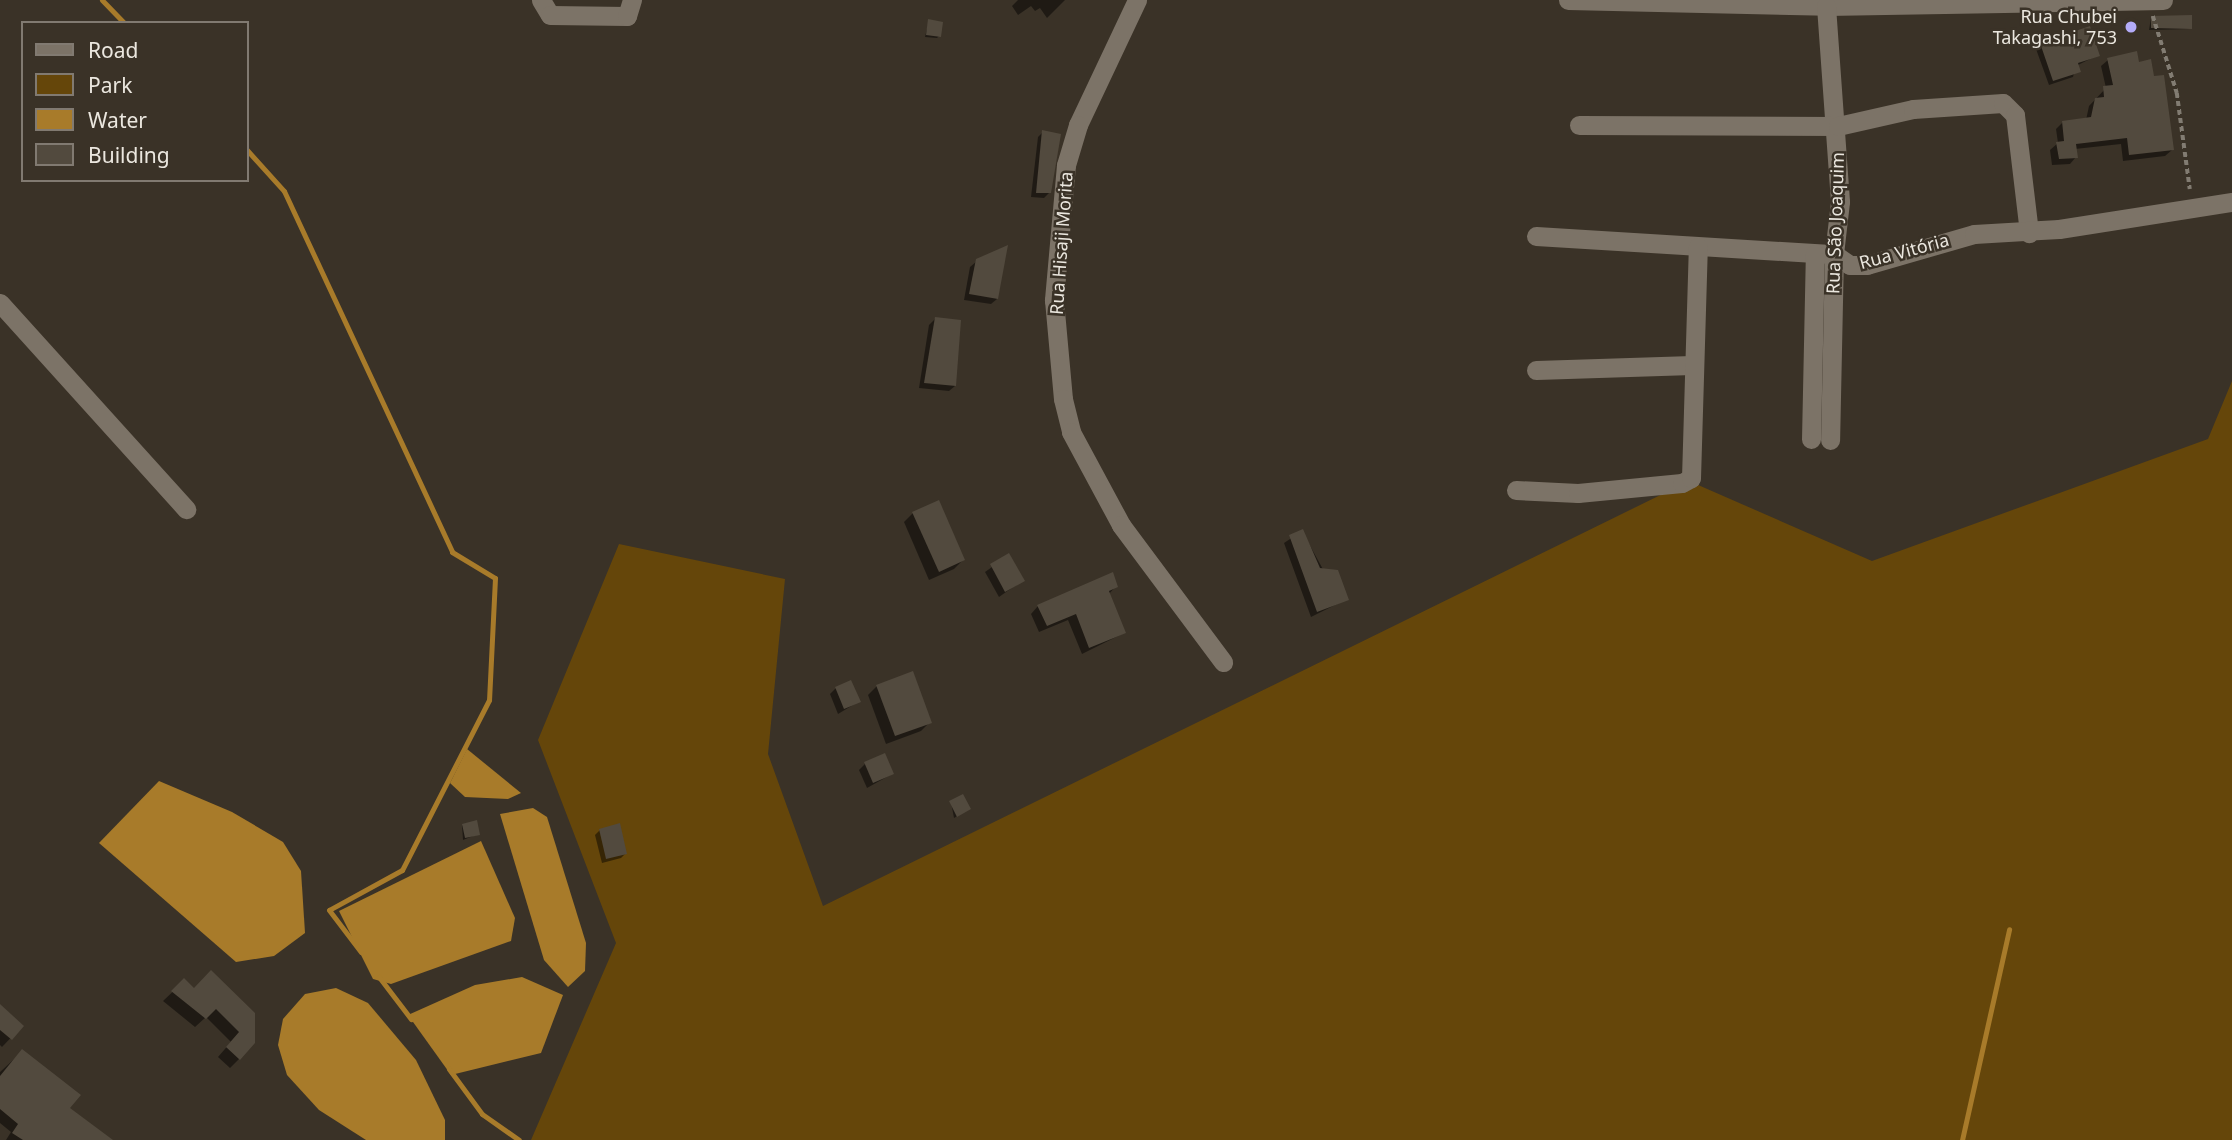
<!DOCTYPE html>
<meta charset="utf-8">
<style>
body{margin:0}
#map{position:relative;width:2232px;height:1140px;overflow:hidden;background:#3a3227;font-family:"Noto Sans",sans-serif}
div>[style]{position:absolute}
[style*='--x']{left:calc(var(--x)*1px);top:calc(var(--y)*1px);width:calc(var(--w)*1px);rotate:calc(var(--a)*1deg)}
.green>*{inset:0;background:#65460a}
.water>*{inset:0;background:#a87b2a}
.shadow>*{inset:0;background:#0007}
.stream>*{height:5px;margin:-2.5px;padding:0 2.5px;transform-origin:2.5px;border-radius:2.5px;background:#a87b2a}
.building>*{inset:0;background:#524a3e}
.path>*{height:3.5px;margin-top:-1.75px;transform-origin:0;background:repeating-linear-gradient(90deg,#827c72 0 5px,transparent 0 8.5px)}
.minor>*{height:19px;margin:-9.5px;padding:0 9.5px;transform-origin:9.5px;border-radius:9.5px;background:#7c7367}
.dots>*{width:19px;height:19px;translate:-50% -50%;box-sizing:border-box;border:4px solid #3a3227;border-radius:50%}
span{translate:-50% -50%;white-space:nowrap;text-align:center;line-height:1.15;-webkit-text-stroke:5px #3a3227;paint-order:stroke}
.poi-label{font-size:18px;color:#ebe7df}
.right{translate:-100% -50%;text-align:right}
.street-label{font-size:18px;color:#ebe7df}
.legend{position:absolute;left:21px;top:21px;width:228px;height:161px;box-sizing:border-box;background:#3a3227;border:2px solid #817a71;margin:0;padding:9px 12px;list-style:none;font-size:21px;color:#ebe7df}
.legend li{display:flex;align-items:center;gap:14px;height:35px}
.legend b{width:35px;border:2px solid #817a71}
</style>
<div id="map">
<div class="green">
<div style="clip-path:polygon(2232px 381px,2232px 1140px,531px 1140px,616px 943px,538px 740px,619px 544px,785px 579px,768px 754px,823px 906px,1689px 481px,1872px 561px,2208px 439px)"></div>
</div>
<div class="water">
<div style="clip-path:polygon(467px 749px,521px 793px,508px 799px,465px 797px,450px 783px)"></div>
<div style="clip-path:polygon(159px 781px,232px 812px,283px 842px,301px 871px,305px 933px,274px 956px,236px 962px,99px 843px)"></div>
<div style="clip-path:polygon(533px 808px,547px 817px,586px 943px,585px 971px,568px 987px,544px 960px,500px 814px)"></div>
<div style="clip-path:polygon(481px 841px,515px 918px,511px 941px,391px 984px,373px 979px,339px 911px)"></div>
<div style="clip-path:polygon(522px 977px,563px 995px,541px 1053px,451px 1075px,408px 1015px,475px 985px)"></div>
<div style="clip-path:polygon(336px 988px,368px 1003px,416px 1060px,445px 1120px,445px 1140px,366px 1140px,319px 1110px,287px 1075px,278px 1045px,283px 1019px,305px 994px)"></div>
</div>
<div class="shadow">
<div style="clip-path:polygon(1065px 0,1047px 18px,1040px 8px,1035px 11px,1031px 6px,1018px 15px,1012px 6px,1018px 0)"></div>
<div style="clip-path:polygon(2151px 18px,2190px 29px,2149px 30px)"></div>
<div style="clip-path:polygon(929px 21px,939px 36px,937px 38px,925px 37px)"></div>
<div style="clip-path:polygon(2041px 44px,2098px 55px,2076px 66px,2073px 77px,2049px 85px,2036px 49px)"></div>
<div style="clip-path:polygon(2108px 60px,2172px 150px,2165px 156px,2123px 161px,2121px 144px,2075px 149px,2076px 157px,2070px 164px,2052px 165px,2050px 150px,2058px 143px,2056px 129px,2063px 122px,2086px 120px,2089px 106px,2106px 88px,2101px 66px)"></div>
<div style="clip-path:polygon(1043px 132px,1050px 192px,1044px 198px,1031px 197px,1038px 137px)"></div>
<div style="clip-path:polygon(977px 261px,997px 299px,991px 304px,964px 300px,970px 267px)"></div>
<div style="clip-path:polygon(935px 319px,955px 386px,949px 391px,919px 388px,929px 325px)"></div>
<div style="clip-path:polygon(913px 513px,963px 560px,954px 569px,929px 580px,904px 522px)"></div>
<div style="clip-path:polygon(1302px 531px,1325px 573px,1347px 599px,1311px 617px,1284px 543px)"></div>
<div style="clip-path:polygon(1009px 555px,1023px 580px,999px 597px,985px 572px)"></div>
<div style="clip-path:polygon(1116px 586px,1109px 594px,1124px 633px,1082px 654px,1068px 620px,1039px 632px,1031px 614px,1038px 606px)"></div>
<div style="clip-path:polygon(877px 686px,930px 722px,921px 731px,886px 744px,868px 695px)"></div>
<div style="clip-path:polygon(836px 688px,858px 702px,838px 714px,830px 694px)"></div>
<div style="clip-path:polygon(865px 764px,892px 774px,867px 788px,859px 770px)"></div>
<div style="clip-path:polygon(951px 802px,969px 809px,954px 818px)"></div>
<div style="clip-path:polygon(462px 825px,478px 834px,463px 840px)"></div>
<div style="clip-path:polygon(600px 830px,625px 854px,621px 858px,602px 863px,595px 835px)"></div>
<div style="clip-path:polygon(184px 981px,194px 990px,254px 1014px,239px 1059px,230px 1068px,218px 1057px,231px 1042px,206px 1017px,195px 1027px,163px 1001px)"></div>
<div style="clip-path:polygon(0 1005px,22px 1026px,2px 1047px,0 1045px)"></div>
<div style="clip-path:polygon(23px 1051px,78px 1095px,67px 1108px,110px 1140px,6px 1140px,11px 1132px,0 1123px,0 1072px)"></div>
</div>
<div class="stream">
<div style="--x:102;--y:0;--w:32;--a:46"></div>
<div style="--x:247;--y:150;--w:55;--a:47.9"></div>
<div style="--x:284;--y:191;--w:398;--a:65"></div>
<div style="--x:452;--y:552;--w:50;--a:31.2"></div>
<div style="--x:495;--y:578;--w:122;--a:92.8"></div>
<div style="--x:489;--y:700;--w:191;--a:117.1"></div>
<div style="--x:402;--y:870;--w:83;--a:151.3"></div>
<div style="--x:329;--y:910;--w:53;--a:52.7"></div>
<div style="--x:379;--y:977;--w:53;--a:52.7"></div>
<div style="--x:449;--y:1069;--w:56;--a:53.7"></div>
<div style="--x:482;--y:1114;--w:45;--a:35.1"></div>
<div style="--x:1962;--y:1140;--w:216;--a:-77.4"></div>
</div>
<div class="building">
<div style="clip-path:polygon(2192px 15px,2192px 29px,2151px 28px,2151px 16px)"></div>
<div style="clip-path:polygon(928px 19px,943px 22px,941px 37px,926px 35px)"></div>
<div style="clip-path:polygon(2090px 26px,2100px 56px,2078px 63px,2081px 72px,2053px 81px,2040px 43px)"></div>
<div style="clip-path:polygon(2137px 51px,2139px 62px,2151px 59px,2154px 76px,2164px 75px,2174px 150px,2129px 155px,2127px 138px,2076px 144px,2078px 158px,2059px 159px,2056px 142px,2064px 141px,2062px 121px,2091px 117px,2095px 98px,2104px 97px,2103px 86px,2113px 85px,2107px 58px)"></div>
<div style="clip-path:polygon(1042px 130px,1061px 134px,1051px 193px,1036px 193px)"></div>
<div style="clip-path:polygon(1008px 245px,998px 299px,969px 294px,976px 259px)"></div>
<div style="clip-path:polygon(935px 317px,961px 320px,956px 386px,924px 383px)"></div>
<div style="clip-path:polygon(939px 500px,965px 560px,939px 572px,912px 512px)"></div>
<div style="clip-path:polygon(1303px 529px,1320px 568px,1338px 570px,1349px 600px,1317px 612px,1289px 535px)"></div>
<div style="clip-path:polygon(1009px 553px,1025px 581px,1005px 592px,990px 564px)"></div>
<div style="clip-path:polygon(1113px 572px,1118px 587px,1109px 591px,1126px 633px,1089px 648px,1076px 614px,1047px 626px,1037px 605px)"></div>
<div style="clip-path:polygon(913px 671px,932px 723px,895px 736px,876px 685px)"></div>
<div style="clip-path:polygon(851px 680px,861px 702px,844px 709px,835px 687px)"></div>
<div style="clip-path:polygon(885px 753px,894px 774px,873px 783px,864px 762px)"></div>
<div style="clip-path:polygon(963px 794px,971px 809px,957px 817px,949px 801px)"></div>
<div style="clip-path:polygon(477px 820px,480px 835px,465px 838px,462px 824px)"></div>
<div style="clip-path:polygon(620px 823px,627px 854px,606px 859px,599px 829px)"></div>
<div style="clip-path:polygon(211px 970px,255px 1013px,255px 1043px,240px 1060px,226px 1047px,239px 1032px,216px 1009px,206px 1019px,171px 991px,184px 978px,194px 988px)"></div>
<div style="clip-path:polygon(0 1004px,24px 1026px,12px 1040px,0 1030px)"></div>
<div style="clip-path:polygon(22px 1049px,81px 1095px,70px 1108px,113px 1140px,23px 1140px,12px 1133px,18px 1124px,0 1109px,0 1076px)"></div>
</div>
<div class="path">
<div style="--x:2153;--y:16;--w:81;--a:72.7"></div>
<div style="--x:2177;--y:93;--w:97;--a:82.3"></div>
</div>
<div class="minor">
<div style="--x:541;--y:0;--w:17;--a:59"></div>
<div style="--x:550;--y:15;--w:77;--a:0.7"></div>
<div style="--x:627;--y:16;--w:17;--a:-73"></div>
<div style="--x:1137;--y:0;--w:138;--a:115.3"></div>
<div style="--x:1078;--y:125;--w:42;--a:106.7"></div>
<div style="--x:1066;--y:165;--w:136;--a:95.1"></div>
<div style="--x:1054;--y:300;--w:99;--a:84.8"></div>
<div style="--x:1063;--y:399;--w:34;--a:76"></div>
<div style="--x:1071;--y:432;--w:106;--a:61.7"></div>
<div style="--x:1121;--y:525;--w:171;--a:53.3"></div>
<div style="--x:1568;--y:0;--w:258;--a:1.3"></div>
<div style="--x:1826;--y:6;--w:337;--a:-1"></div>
<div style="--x:1826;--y:6;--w:196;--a:85.9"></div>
<div style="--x:1840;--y:202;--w:52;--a:96.6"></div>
<div style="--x:1834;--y:254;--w:186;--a:91.2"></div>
<div style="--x:1579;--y:125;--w:259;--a:0.2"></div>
<div style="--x:1838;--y:126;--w:77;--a:-12.8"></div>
<div style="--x:1913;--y:109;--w:90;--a:-3.8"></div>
<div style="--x:2003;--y:103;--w:17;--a:45"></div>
<div style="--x:2015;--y:115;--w:119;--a:83.2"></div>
<div style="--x:1536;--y:236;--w:299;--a:3.5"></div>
<div style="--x:1834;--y:254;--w:19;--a:35"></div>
<div style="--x:1850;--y:265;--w:17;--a:0"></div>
<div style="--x:1867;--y:265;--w:111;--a:-16.2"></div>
<div style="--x:1974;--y:234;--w:85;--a:-3.4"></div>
<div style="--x:2059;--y:229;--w:175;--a:-8.9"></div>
<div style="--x:0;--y:303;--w:278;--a:47.9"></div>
<div style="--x:1536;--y:370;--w:156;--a:-1.8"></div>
<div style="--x:1811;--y:439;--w:185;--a:-88.8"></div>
<div style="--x:1516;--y:490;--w:62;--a:2.8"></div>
<div style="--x:1578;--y:493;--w:104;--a:-5.5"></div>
<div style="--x:1682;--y:483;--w:10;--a:-29"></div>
<div style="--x:1691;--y:478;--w:231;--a:-88.3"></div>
</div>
<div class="dots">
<div style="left:2131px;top:27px;background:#b4acf9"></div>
</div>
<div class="poi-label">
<span class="right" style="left:2117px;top:27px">Rua Chubei<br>Takagashi, 753</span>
</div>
<div class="street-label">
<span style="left:1835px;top:223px;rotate:-88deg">Rua São Joaquim</span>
<span style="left:1061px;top:243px;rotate:-86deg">Rua Hisaji Morita</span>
<span style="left:1904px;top:251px;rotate:-15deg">Rua Vitória</span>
</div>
<ul class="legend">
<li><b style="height:9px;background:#7c7367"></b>Road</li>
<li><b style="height:19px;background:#65460a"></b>Park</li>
<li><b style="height:19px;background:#a87b2a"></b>Water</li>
<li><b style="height:19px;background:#524a3e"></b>Building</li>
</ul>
</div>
